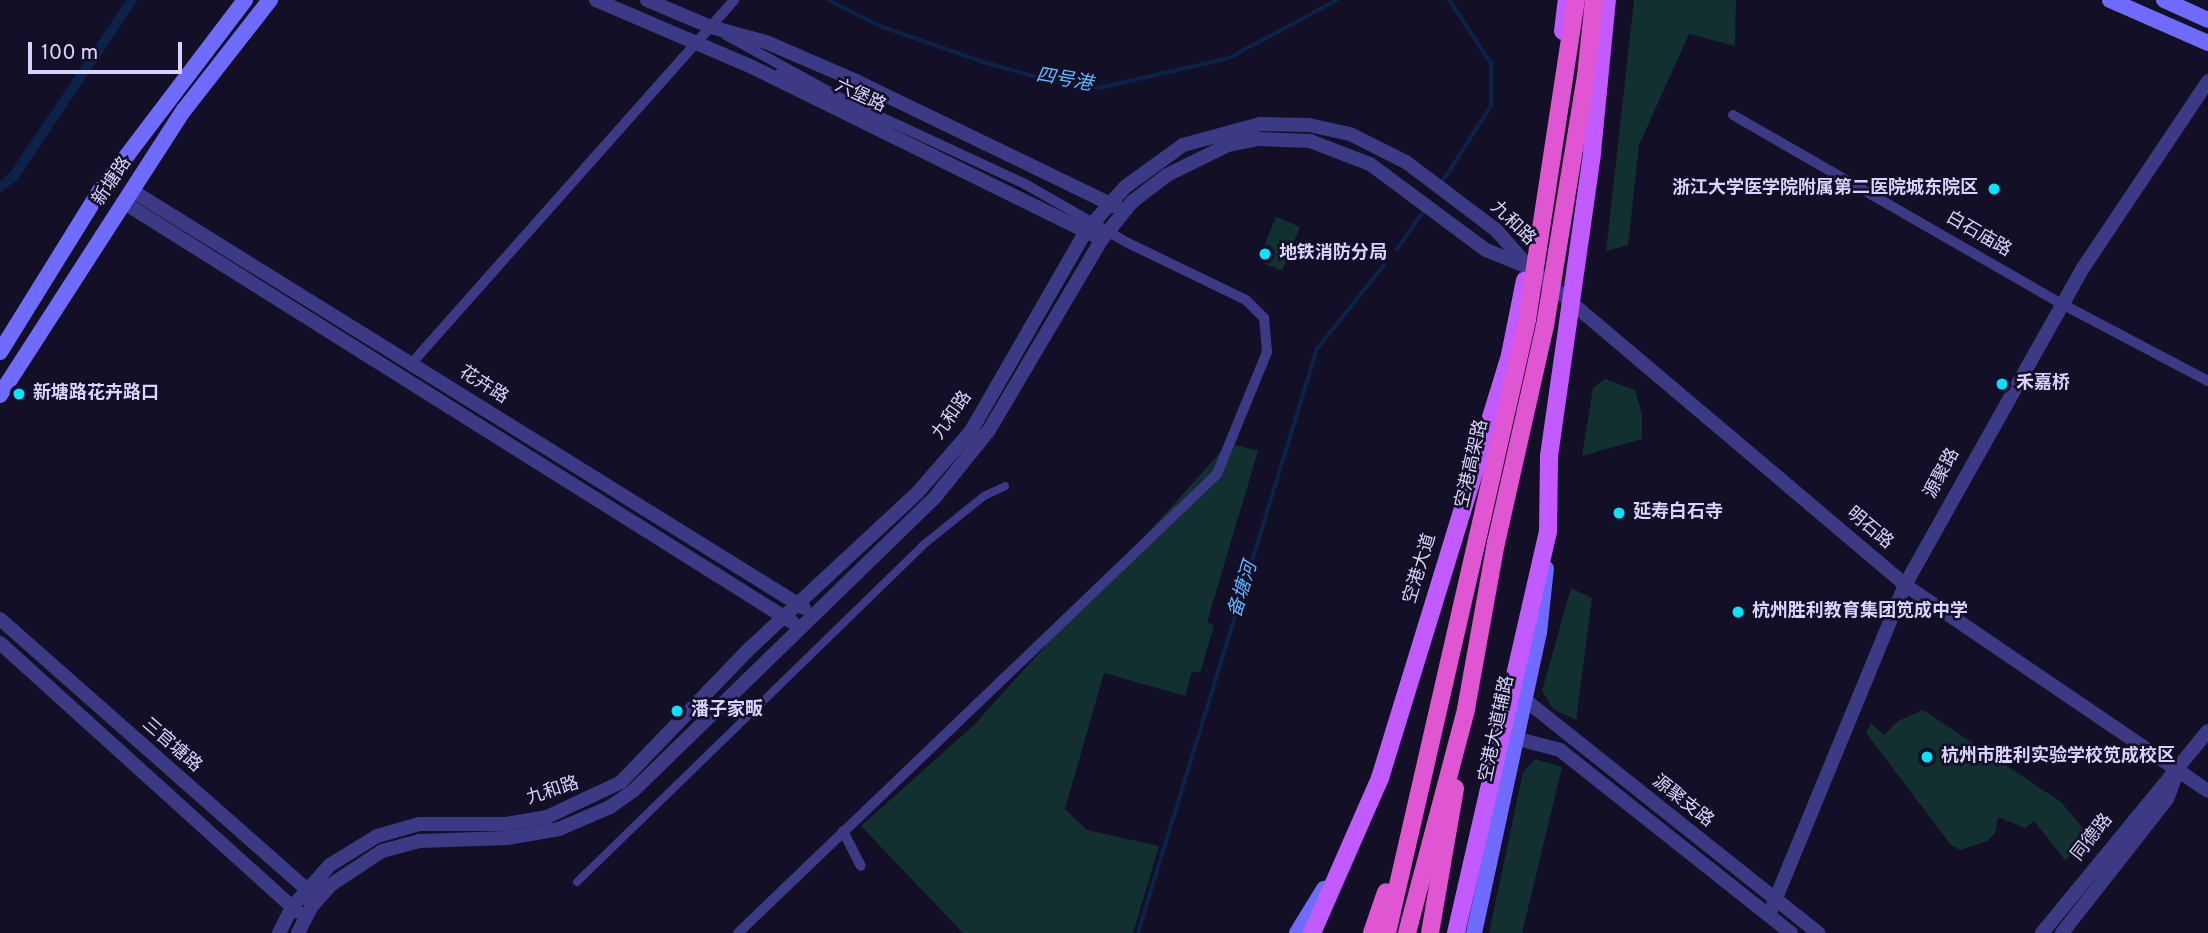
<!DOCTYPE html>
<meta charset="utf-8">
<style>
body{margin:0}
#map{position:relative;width:2208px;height:933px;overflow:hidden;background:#130f26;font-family:Overpass,"Noto Sans SC",sans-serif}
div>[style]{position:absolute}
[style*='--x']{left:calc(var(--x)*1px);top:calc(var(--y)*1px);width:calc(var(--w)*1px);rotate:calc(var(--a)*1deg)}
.green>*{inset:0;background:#12302f}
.stream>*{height:3.5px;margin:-1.75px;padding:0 1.75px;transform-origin:1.75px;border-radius:1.75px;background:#0c2248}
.canal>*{height:10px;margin:-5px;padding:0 5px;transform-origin:5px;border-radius:5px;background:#0c2248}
.pedestrian>*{height:8px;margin:-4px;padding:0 4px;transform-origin:4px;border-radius:4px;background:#3d3a85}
.minor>*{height:10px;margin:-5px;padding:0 5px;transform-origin:5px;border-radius:5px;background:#3d3a85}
.tertiary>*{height:14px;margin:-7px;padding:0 7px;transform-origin:7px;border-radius:7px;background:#3d3a85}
.secondary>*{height:16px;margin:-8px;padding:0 8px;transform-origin:8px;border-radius:8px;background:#6f6bff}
.primary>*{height:18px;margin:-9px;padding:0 9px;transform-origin:9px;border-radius:9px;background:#c25bff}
.trunk>*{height:18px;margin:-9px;padding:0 9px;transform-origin:9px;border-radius:9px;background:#e055d1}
.minor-bridge>*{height:10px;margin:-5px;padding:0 5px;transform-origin:5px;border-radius:5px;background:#3d3a85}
.trunk-bridge>*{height:18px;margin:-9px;padding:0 9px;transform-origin:9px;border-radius:9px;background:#e055d1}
.dots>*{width:19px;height:19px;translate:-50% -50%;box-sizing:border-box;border:4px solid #130f26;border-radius:50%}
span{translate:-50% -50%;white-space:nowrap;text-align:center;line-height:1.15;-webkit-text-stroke:5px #130f26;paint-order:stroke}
.street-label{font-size:18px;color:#d9d4ff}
.poi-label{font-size:18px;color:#d9d4ff;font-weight:700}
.right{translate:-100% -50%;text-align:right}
.left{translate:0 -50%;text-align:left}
.water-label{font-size:19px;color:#62b6ff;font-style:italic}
.scale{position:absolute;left:28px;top:42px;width:154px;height:32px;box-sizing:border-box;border:4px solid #d9d4ff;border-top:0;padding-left:9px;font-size:21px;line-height:24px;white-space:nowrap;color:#d9d4ff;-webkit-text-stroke:5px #130f26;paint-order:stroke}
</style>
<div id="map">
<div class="green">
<div style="clip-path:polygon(1634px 0,1736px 0,1735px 46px,1689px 34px,1639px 145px,1628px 245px,1606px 251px)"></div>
<div style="clip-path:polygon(1276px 217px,1300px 227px,1282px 271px,1258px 261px)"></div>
<div style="clip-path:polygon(1605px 379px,1635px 390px,1642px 414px,1642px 439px,1582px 456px,1593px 388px)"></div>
<div style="clip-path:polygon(1229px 443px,1258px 451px,1207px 622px,1214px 625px,1200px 673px,1192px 671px,1185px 696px,1104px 673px,1065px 809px,1087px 830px,1159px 846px,1133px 933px,963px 933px,861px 826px,974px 725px)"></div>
<div style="clip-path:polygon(1571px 588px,1592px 598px,1576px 720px,1553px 709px,1542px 691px)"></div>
<div style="clip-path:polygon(1923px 710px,2061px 802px,2092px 839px,2065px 860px,2034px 821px,2025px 828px,1998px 817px,1995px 833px,1987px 841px,1960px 850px,1951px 845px,1866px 733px,1871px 723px,1884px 735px,1898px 721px)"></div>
<div style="clip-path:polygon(1535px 759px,1562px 767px,1522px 933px,1489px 933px,1523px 772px)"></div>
</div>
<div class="stream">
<div style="--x:829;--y:0;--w:57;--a:27"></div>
<div style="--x:880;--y:26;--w:107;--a:19.1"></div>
<div style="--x:981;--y:61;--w:68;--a:16.3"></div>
<div style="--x:1046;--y:80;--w:54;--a:8.6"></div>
<div style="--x:1099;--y:88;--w:133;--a:-13"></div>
<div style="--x:1229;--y:58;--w:123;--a:-28.2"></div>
<div style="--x:1441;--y:184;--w:93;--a:-57.3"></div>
<div style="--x:1491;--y:106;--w:42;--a:-90"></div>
<div style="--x:1491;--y:64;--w:77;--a:-123.3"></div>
<div style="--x:1397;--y:249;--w:47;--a:-54.6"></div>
<div style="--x:1138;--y:933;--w:611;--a:-72.96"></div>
<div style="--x:1317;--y:349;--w:107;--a:-51.4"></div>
</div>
<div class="canal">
<div style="--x:0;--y:187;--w:16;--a:-38"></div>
<div style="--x:13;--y:177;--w:213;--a:-56.1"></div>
</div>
<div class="pedestrian">
<div style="--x:577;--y:882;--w:482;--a:-44.2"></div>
<div style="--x:922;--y:546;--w:80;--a:-38.9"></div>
<div style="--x:984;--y:496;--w:23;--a:-25"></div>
</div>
<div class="minor">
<div style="--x:726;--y:35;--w:139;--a:28.8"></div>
<div style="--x:848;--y:102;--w:75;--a:-158.2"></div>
<div style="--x:1733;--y:115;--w:379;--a:29.9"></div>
<div style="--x:2062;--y:304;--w:165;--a:27.8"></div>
<div style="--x:411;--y:364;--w:487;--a:-48.4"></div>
<div style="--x:843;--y:831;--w:39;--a:63"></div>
</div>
<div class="tertiary">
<div style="--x:596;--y:0;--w:170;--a:23.2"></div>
<div style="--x:752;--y:67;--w:381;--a:26.2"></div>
<div style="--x:647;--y:0;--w:69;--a:22.9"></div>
<div style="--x:711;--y:27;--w:57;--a:15.3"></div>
<div style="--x:766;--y:42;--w:98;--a:23.4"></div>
<div style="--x:856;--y:81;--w:292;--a:25.8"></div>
<div style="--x:131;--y:190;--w:792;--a:31.84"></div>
<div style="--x:123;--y:202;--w:790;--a:32.12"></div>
<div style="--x:0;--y:619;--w:416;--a:41.4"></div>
<div style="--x:0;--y:643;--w:401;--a:42.1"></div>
<div style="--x:1524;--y:699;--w:376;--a:38.5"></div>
<div style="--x:1515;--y:738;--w:47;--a:14.9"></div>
<div style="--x:1560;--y:750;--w:295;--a:38.4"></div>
<div style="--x:1769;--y:915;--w:357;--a:-67.6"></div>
<div style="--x:1905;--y:585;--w:364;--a:-60.7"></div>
<div style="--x:2083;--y:268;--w:225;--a:-56.2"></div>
<div style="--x:279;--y:933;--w:29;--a:-63"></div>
<div style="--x:292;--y:907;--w:57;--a:-47.9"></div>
<div style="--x:330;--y:865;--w:55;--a:-31.7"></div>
<div style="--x:377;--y:836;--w:44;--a:-15.9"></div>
<div style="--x:419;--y:824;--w:87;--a:0"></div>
<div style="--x:506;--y:824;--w:42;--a:-9.7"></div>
<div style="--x:547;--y:817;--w:82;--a:-25.3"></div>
<div style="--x:621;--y:782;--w:182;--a:-46.1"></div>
<div style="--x:747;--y:651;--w:233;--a:-42.9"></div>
<div style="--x:918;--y:492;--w:81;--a:-49"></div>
<div style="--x:971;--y:431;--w:231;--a:-60.1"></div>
<div style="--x:1086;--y:231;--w:59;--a:-48.4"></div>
<div style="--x:1125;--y:187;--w:72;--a:-35.9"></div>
<div style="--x:1183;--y:145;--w:80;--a:-15.3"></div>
<div style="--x:1260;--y:124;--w:49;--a:1.2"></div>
<div style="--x:1309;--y:125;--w:42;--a:12.4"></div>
<div style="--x:1350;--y:134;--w:63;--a:26.6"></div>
<div style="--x:1406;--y:162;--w:113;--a:37.1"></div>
<div style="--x:1496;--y:230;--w:48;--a:48.4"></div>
<div style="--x:1528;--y:266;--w:494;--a:40.2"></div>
<div style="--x:1905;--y:585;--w:366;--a:34.2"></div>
<div style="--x:298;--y:933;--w:29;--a:-63"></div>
<div style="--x:311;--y:907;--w:31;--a:-48"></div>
<div style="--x:332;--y:884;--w:60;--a:-33.4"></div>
<div style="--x:382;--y:851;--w:38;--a:-15"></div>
<div style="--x:419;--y:841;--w:88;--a:-2"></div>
<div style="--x:507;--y:838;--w:53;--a:-9.8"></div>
<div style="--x:559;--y:829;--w:56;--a:-23.3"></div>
<div style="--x:610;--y:807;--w:29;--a:-35"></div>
<div style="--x:634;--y:790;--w:421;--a:-44.2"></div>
<div style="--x:936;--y:496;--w:85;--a:-51.2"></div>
<div style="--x:989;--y:430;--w:222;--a:-59.4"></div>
<div style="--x:1102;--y:239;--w:48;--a:-51"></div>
<div style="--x:1132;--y:202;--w:44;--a:-37.6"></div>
<div style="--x:1167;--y:175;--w:68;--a:-26.2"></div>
<div style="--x:1228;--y:145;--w:33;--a:-11"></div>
<div style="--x:1260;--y:139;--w:50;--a:2.3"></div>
<div style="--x:1310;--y:141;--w:64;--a:21"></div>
<div style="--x:1370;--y:164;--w:144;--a:36.6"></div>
<div style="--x:1486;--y:250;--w:40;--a:22"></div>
<div style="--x:2042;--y:933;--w:261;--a:-50.6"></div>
<div style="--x:2062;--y:933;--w:170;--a:-51.9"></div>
<div style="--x:2167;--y:799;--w:31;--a:-69"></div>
</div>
<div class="secondary">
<div style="--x:2110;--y:0;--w:107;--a:23.7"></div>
<div style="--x:2164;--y:0;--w:48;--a:24.4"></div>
<div style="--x:0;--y:352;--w:190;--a:-58.2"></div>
<div style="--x:100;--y:191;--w:240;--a:-52.8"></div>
<div style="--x:0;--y:395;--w:339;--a:-57.2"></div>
<div style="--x:184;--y:110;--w:140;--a:-52"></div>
<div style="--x:1297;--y:933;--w:52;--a:-58.5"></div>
<div style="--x:1474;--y:933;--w:307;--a:-77.8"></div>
<div style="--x:1539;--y:633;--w:65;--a:-83.9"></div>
</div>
<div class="primary">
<div style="--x:1563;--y:31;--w:31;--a:-83"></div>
<div style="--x:1312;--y:933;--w:169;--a:-66.3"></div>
<div style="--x:1380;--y:778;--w:443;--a:-72.9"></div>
<div style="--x:1510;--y:355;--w:76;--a:-78.7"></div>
<div style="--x:1456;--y:933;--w:412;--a:-77.1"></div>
<div style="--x:1548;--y:531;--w:75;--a:-89.2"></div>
<div style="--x:1549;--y:456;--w:307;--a:-81.9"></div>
<div style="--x:1592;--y:152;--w:153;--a:-84.4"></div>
</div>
<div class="trunk">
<div style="--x:1372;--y:933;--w:43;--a:-71.1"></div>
<div style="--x:1387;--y:933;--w:407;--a:-77.1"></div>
<div style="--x:1407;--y:933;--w:232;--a:-75.2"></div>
<div style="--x:1466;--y:709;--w:169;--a:-79.8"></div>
<div style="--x:1430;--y:933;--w:147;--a:-80.2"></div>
</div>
<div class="minor-bridge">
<div style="--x:738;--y:933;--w:663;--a:-43.78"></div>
<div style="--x:1217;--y:474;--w:132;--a:-67.7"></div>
<div style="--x:1267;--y:352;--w:34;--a:-95"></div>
<div style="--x:1264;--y:318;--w:25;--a:-135"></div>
<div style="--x:1246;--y:300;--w:131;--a:-154.2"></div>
<div style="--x:1128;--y:243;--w:119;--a:-150.2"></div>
<div style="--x:1025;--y:184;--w:195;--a:-155.1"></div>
</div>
<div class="trunk-bridge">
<div style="--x:1478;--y:536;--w:221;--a:-77.2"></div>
<div style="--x:1527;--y:320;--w:324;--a:-81.3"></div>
<div style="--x:1496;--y:543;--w:222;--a:-77.3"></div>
<div style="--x:1545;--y:326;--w:253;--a:-80.7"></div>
<div style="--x:1586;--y:76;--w:76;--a:-84"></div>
</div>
<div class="dots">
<div style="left:1994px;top:189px;background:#00e5ff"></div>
<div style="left:1265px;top:254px;background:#00e5ff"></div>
<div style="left:2002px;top:384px;background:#00e5ff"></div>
<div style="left:19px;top:394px;background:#00e5ff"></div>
<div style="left:1619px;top:513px;background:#00e5ff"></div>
<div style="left:1738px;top:612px;background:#00e5ff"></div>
<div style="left:677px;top:711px;background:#00e5ff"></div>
<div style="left:1927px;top:757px;background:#00e5ff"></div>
</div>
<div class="street-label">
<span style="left:860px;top:97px;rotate:25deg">六堡路</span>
<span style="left:113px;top:182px;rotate:-56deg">新塘路</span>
<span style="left:1512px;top:224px;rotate:44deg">九和路</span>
<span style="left:1978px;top:235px;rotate:30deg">白石庙路</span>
<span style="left:483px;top:386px;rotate:32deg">花卉路</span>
<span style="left:953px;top:416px;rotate:-55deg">九和路</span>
<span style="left:1473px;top:464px;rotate:-77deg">空港高架路</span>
<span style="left:1943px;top:474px;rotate:-62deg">源聚路</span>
<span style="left:1869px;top:529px;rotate:40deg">明石路</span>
<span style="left:1421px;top:569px;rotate:-73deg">空港大道</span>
<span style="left:1498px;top:729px;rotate:-78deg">空港大道辅路</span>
<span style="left:171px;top:746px;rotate:41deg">三官塘路</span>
<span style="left:553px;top:792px;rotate:-18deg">九和路</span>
<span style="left:1682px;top:802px;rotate:38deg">源聚支路</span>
<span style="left:2093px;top:838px;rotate:-52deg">同德路</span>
</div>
<div class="poi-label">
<span class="right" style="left:1978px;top:189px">浙江大学医学院附属第二医院城东院区</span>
<span class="left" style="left:1279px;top:254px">地铁消防分局</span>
<span class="left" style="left:2016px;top:384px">禾嘉桥</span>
<span class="left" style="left:33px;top:394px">新塘路花卉路口</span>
<span class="left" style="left:1633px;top:513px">延寿白石寺</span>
<span class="left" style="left:1752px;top:612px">杭州胜利教育集团笕成中学</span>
<span class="left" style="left:691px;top:711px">潘子家畈</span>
<span class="left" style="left:1941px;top:757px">杭州市胜利实验学校笕成校区</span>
</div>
<div class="water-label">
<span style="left:1064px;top:81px;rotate:10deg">四号港</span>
<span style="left:1244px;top:590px;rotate:-73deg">备塘河</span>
</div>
<div class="scale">100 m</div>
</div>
